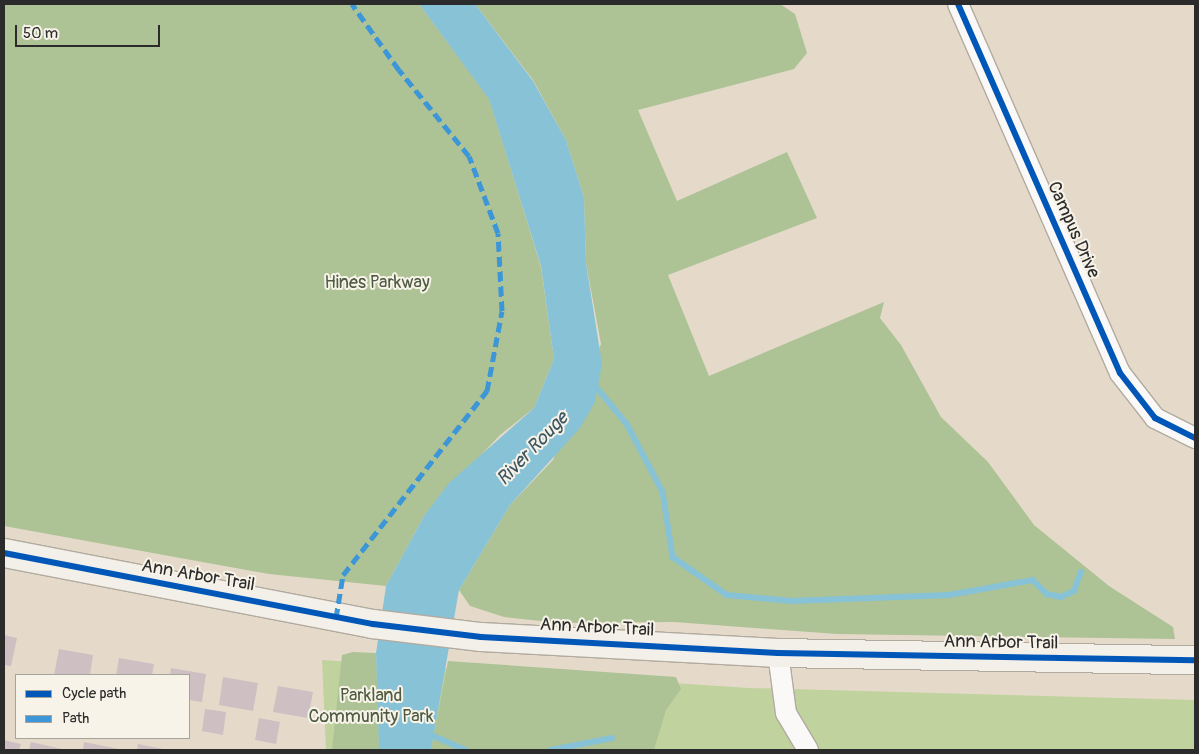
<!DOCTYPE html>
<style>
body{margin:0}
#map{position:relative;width:1199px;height:754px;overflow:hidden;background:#e5daca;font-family:Pangolin,sans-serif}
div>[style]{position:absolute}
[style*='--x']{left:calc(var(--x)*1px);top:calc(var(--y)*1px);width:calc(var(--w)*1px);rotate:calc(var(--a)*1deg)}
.green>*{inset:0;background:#c0d29d}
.forest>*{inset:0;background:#adc395}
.water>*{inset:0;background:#87c2d7}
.stream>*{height:5.5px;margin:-2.75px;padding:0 2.75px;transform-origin:2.75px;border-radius:2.75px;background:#87c2d7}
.building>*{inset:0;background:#cebfc2}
.roads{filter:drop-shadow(1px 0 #b1aa9f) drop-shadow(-1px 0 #b1aa9f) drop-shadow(0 1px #b1aa9f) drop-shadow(0 -1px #b1aa9f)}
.street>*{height:20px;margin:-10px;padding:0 10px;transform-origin:10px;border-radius:10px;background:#fbf9f7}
.secondary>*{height:28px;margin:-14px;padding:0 14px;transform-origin:14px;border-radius:14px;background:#f3efe9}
.quiet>*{height:5px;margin-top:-2.5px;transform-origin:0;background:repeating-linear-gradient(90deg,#3c96d7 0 10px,transparent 0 15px)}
.cycleway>*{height:6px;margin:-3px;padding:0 3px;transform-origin:3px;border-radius:3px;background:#0057b8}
span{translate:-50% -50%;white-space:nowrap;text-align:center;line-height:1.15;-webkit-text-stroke:4px #f7f3e8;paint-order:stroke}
.street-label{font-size:18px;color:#2b2b2b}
.park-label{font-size:18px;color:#4e5b42}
.water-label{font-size:19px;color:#3b5560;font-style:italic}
.frame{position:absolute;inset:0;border:5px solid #2b2b2b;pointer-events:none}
.legend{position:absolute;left:15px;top:674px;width:175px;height:65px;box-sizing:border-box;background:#f7f3e8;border:1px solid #a5a39c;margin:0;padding:6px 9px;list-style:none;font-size:15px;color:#2b2b2b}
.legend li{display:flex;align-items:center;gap:10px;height:25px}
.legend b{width:25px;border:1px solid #a5a39c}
.scale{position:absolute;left:15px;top:25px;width:145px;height:22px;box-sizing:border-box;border:2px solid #2b2b2b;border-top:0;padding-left:6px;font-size:15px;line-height:18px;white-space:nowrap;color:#2b2b2b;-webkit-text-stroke:4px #f7f3e8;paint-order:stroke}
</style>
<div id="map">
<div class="green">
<div style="clip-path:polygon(322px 660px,749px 688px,1195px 700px,1195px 750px,326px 750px)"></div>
</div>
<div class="forest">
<div style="clip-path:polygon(4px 4px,419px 4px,489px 98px,541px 267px,554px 359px,534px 408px,500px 435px,424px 516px,386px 586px,269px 574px,4px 526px)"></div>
<div style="clip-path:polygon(475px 4px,780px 4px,795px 14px,807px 53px,794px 69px,638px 110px,677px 201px,787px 152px,817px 218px,668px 275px,709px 376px,884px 302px,880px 318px,901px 345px,941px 417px,988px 462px,1034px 525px,1109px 586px,1173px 627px,1175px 639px,837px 634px,674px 622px,559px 623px,504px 617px,470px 606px,459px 590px,510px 505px,553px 460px,601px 344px,586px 263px,584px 198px,566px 140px,533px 80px)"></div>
<div style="clip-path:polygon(353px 652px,376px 653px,379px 750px,332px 750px,342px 655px)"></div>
<div style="clip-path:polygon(448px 661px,676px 677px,681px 689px,666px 710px,654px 750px,431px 750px)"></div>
</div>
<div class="water">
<div style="clip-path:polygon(419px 4px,475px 4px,533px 81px,566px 140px,584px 198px,586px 263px,602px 364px,595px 402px,580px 428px,510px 505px,459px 590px,431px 750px,379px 750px,376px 653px,386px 586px,424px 516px,449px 483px,534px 408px,554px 359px,541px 266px,489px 99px)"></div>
</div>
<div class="stream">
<div style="--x:594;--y:384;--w:52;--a:50.5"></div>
<div style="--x:627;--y:424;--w:77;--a:62.1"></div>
<div style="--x:663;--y:492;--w:66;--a:81.3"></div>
<div style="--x:673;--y:557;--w:66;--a:35.1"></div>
<div style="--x:727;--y:595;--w:65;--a:5.3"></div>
<div style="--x:792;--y:601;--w:157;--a:-2.2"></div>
<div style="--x:949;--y:595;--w:85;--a:-10.1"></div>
<div style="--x:1033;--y:580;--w:20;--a:45"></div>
<div style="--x:1047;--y:594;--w:14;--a:12"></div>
<div style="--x:1061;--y:597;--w:14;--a:-25"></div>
<div style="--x:1074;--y:591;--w:20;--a:-70"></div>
<div style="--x:427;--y:733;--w:43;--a:23.6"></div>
<div style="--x:551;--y:750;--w:62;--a:-11.1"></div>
</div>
<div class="building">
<div style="clip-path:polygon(4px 635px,17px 638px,11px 666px,4px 665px)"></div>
<div style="clip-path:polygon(59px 649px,93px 655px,90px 675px,54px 675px)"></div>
<div style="clip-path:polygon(119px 658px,154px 664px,152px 675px,116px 675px)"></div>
<div style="clip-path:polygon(171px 668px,206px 674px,202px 702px,189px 700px,189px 675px,170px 675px)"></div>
<div style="clip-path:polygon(223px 677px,258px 683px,253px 711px,219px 705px)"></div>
<div style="clip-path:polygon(278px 686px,313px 692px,308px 718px,273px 712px)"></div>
<div style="clip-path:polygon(205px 709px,226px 712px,223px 735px,202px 731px)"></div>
<div style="clip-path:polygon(259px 718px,280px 722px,276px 744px,255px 740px)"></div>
<div style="clip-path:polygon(4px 740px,21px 744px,19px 750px,4px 750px)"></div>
<div style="clip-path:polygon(31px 742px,62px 749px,62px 750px,29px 750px)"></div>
<div style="clip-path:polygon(84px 742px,119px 749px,119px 750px,83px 750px)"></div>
<div style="clip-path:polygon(138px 744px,163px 749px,163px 750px,137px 750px)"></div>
</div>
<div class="roads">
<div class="street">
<div style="--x:958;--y:4;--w:403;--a:66.3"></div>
<div style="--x:1120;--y:373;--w:57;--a:52.1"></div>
<div style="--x:1155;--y:418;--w:45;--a:26.6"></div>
<div style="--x:778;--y:653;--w:61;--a:82.4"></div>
<div style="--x:786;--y:713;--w:43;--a:59.3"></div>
</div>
<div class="secondary">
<div style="--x:4;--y:553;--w:376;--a:10.9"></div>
<div style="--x:373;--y:624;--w:109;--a:6.9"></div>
<div style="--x:481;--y:637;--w:297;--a:3.1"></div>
<div style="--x:778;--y:653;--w:417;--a:1"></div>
</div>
</div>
<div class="quiet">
<div style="--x:336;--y:618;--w:44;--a:-80.8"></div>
<div style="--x:343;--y:575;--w:234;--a:-52"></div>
<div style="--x:487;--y:391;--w:81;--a:-79.4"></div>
<div style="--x:502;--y:311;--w:78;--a:-92.9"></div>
<div style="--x:498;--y:233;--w:82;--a:-110.6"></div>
<div style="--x:469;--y:156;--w:111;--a:-129.1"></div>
<div style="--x:399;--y:70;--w:81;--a:-125.5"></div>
</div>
<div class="cycleway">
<div style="--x:958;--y:4;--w:403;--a:66.3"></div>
<div style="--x:1120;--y:373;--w:57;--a:52.1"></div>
<div style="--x:1155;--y:418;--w:45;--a:26.6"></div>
<div style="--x:4;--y:553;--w:376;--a:10.9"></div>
<div style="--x:373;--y:624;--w:109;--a:6.9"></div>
<div style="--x:481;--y:637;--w:297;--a:3.1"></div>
<div style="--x:778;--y:653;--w:417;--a:1"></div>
</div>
<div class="street-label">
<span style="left:1073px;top:230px;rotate:66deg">Campus Drive</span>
<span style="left:198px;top:576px;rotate:10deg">Ann Arbor Trail</span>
<span style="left:597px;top:628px;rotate:3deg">Ann Arbor Trail</span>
<span style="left:1001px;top:643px;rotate:1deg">Ann Arbor Trail</span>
</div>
<div class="park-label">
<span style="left:377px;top:283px">Hines Parkway</span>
<span style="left:371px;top:707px">Parkland<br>Community Park</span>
</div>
<div class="water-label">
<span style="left:533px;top:449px;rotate:-46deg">River Rouge</span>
</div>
<div class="frame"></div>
<ul class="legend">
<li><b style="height:6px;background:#0057b8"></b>Cycle path</li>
<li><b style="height:6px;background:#3c96d7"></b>Path</li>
</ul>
<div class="scale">50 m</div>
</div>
